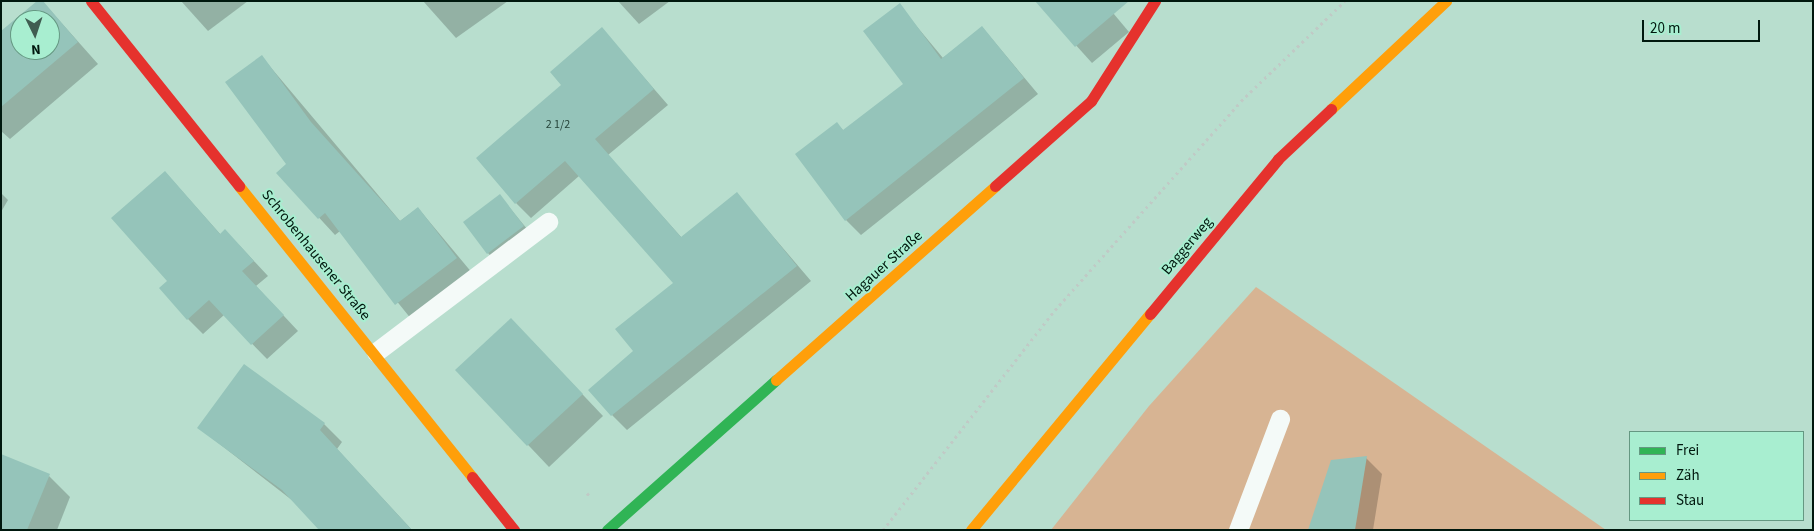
<!DOCTYPE html>
<meta charset="utf-8">
<style>
body{margin:0}
#map{position:relative;width:1814px;height:531px;overflow:hidden;background:#b8dece;font-family:"Source Sans 3",sans-serif}
div>[style]{position:absolute}
[style*='--x']{left:calc(var(--x)*1px);top:calc(var(--y)*1px);width:calc(var(--w)*1px);rotate:calc(var(--a)*1deg)}
.forest>*{inset:0;background:#d7b493}
.shadow>*{inset:0;background:#0003}
.building>*{inset:0;background:#95c4ba}
.path>*{height:3px;margin-top:-1.5px;transform-origin:0;background:repeating-linear-gradient(90deg,#c0cac6 0 2.5px,transparent 0 6.5px)}
.lane>*{height:19px;margin:-9.5px;padding:0 9.5px;transform-origin:9.5px;border-radius:9.5px;background:#f4faf8}
.fast>*{height:11px;margin:-5.5px;padding:0 5.5px;transform-origin:5.5px;border-radius:5.5px;background:#30b455}
.slow>*{height:11px;margin:-5.5px;padding:0 5.5px;transform-origin:5.5px;border-radius:5.5px;background:#ff9f0a}
.jam>*{height:11px;margin:-5.5px;padding:0 5.5px;transform-origin:5.5px;border-radius:5.5px;background:#e5322d}
span{translate:-50% -50%;white-space:nowrap;text-align:center;line-height:1.15;-webkit-text-stroke:4px #a8eed0;paint-order:stroke}
.number-label{font-size:12px;color:#254339}
.number-label span{-webkit-text-stroke-width:0}
.street-label{font-size:15px;color:#00180e}
.frame{position:absolute;inset:0;border:2px solid #00180e;pointer-events:none}
.legend{position:absolute;left:1629px;top:431px;width:175px;height:90px;box-sizing:border-box;background:#a8eed0;border:1px solid #659882;margin:0;padding:6px 9px;list-style:none;font-size:15px;color:#00180e}
.legend li{display:flex;align-items:center;gap:10px;height:25px}
.legend b{width:25px;border:1px solid #659882}
.north{position:absolute;left:10px;top:10px;width:50px;height:50px;box-sizing:border-box;background:#a8eed0;border:1px solid #659882;border-radius:50%;rotate:176deg;font-size:14px;font-weight:700;line-height:20px;text-align:center;color:#00180e}
.north::after{content:'';display:block;margin:auto;width:18px;height:22px;background:#405d51;clip-path:polygon(50% 0,100% 100%,50% 72%,0 100%)}
.scale{position:absolute;left:1642px;top:20px;width:118px;height:22px;box-sizing:border-box;border:2px solid #00180e;border-top:0;padding-left:6px;font-size:15px;line-height:18px;white-space:nowrap;color:#00180e;-webkit-text-stroke:4px #a8eed0;paint-order:stroke}
</style>
<div id="map">
<div class="forest">
<div style="clip-path:polygon(1256px 287px,1606px 530px,1051px 530px,1149px 406px)"></div>
</div>
<div class="shadow">
<div style="clip-path:polygon(evenodd,42px 1px,98px 64px,10px 139px,1px 131px,1px 33px,42px 1px,20px 20px,50px 20px,50px 50px,20px 50px,20px 20px)"></div>
<div style="clip-path:polygon(181px 1px,248px 1px,208px 31px)"></div>
<div style="clip-path:polygon(423px 1px,508px 1px,456px 38px)"></div>
<div style="clip-path:polygon(618px 1px,670px 1px,639px 24px)"></div>
<div style="clip-path:polygon(1036px 1px,1103px 1px,1129px 32px,1092px 63px)"></div>
<div style="clip-path:polygon(899px 5px,943px 58px,982px 27px,1038px 94px,861px 235px,846px 220px,837px 124px,844px 131px,905px 84px)"></div>
<div style="clip-path:polygon(602px 29px,668px 105px,608px 155px,682px 238px,737px 194px,811px 281px,627px 430px,612px 415px,635px 351px,675px 283px,579px 176px,531px 218px,516px 203px,562px 85px)"></div>
<div style="clip-path:polygon(262px 57px,400px 221px,418px 208px,473px 274px,412px 320px,340px 231px,335px 235px,278px 173px,288px 164px)"></div>
<div style="clip-path:polygon(165px 172px,221px 235px,240px 246px,268px 276px,256px 286px,298px 331px,267px 359px,224px 315px,203px 334px,188px 319px,168px 282px)"></div>
<div style="clip-path:polygon(1px 193px,8px 200px,1px 212px)"></div>
<div style="clip-path:polygon(500px 196px,532px 235px,496px 262px,488px 253px)"></div>
<div style="clip-path:polygon(532px 341px,603px 416px,549px 467px,457px 370px)"></div>
<div style="clip-path:polygon(324px 424px,342px 442px,337px 449px,412px 530px,320px 530px,297px 504px,199px 428px)"></div>
<div style="clip-path:polygon(1366px 458px,1382px 474px,1373px 530px,1309px 530px)"></div>
<div style="clip-path:polygon(49px 476px,70px 497px,57px 530px,1px 530px)"></div>
</div>
<div class="building">
<div style="clip-path:polygon(evenodd,37px 1px,43px 1px,78px 42px,1px 107px,1px 31px,37px 1px,20px 20px,50px 20px,50px 50px,20px 50px,20px 20px)"></div>
<div style="clip-path:polygon(1035px 1px,1129px 1px,1075px 47px)"></div>
<div style="clip-path:polygon(900px 3px,941px 59px,982px 26px,1024px 78px,845px 221px,795px 154px,837px 122px,843px 130px,903px 84px,863px 31px)"></div>
<div style="clip-path:polygon(602px 27px,654px 89px,595px 139px,681px 237px,737px 192px,797px 266px,611px 416px,588px 390px,633px 351px,615px 329px,673px 283px,565px 161px,515px 204px,476px 158px,561px 85px,550px 72px)"></div>
<div style="clip-path:polygon(262px 55px,311px 122px,400px 221px,418px 207px,457px 258px,395px 305px,325px 213px,318px 219px,276px 173px,286px 164px,225px 82px)"></div>
<div style="clip-path:polygon(165px 171px,220px 234px,225px 229px,254px 261px,242px 271px,284px 315px,251px 345px,209px 300px,187px 320px,159px 288px,167px 281px,111px 218px)"></div>
<div style="clip-path:polygon(500px 194px,524px 226px,487px 254px,463px 222px)"></div>
<div style="clip-path:polygon(511px 318px,583px 394px,527px 446px,455px 370px)"></div>
<div style="clip-path:polygon(244px 364px,325px 423px,320px 430px,412px 530px,319px 530px,282px 490px,197px 428px)"></div>
<div style="clip-path:polygon(1px 454px,50px 474px,27px 530px,1px 530px)"></div>
<div style="clip-path:polygon(1367px 456px,1355px 530px,1308px 530px,1331px 460px)"></div>
</div>
<div class="path">
<div style="--x:587;--y:493;--w:6;--a:51"></div>
<div style="--x:883;--y:530;--w:279;--a:-52"></div>
<div style="--x:1055;--y:310;--w:280;--a:-48.3"></div>
<div style="--x:1241;--y:101;--w:144;--a:-43.9"></div>
</div>
<div class="lane">
<div style="--x:376;--y:352;--w:216;--a:-37.1"></div>
<div style="--x:1238;--y:530;--w:119;--a:-69.3"></div>
</div>
<div class="fast">
<div style="--x:607;--y:530;--w:226;--a:-41.6"></div>
</div>
<div class="slow">
<div style="--x:1331;--y:109;--w:158;--a:-43.2"></div>
<div style="--x:239;--y:186;--w:373;--a:51.3"></div>
<div style="--x:776;--y:380;--w:293;--a:-41.5"></div>
<div style="--x:971;--y:530;--w:281;--a:-50.4"></div>
</div>
<div class="jam">
<div style="--x:91;--y:1;--w:237;--a:51.3"></div>
<div style="--x:995;--y:186;--w:128;--a:-41.5"></div>
<div style="--x:1091;--y:101;--w:119;--a:-57.4"></div>
<div style="--x:1150;--y:314;--w:201;--a:-50.4"></div>
<div style="--x:1278;--y:159;--w:73;--a:-43.3"></div>
<div style="--x:472;--y:477;--w:68;--a:51.6"></div>
</div>
<div class="number-label">
<span style="left:558px;top:125px">2 1/2</span>
</div>
<div class="street-label">
<span style="left:1187px;top:246px;rotate:-50deg">Baggerweg</span>
<span style="left:316px;top:255px;rotate:51deg">Schrobenhausener Straße</span>
<span style="left:884px;top:266px;rotate:-42deg">Hagauer Straße</span>
</div>
<div class="frame"></div>
<ul class="legend">
<li><b style="height:6px;background:#30b455"></b>Frei</li>
<li><b style="height:6px;background:#ff9f0a"></b>Zäh</li>
<li><b style="height:6px;background:#e5322d"></b>Stau</li>
</ul>
<div class="north">N</div>
<div class="scale">20 m</div>
</div>
